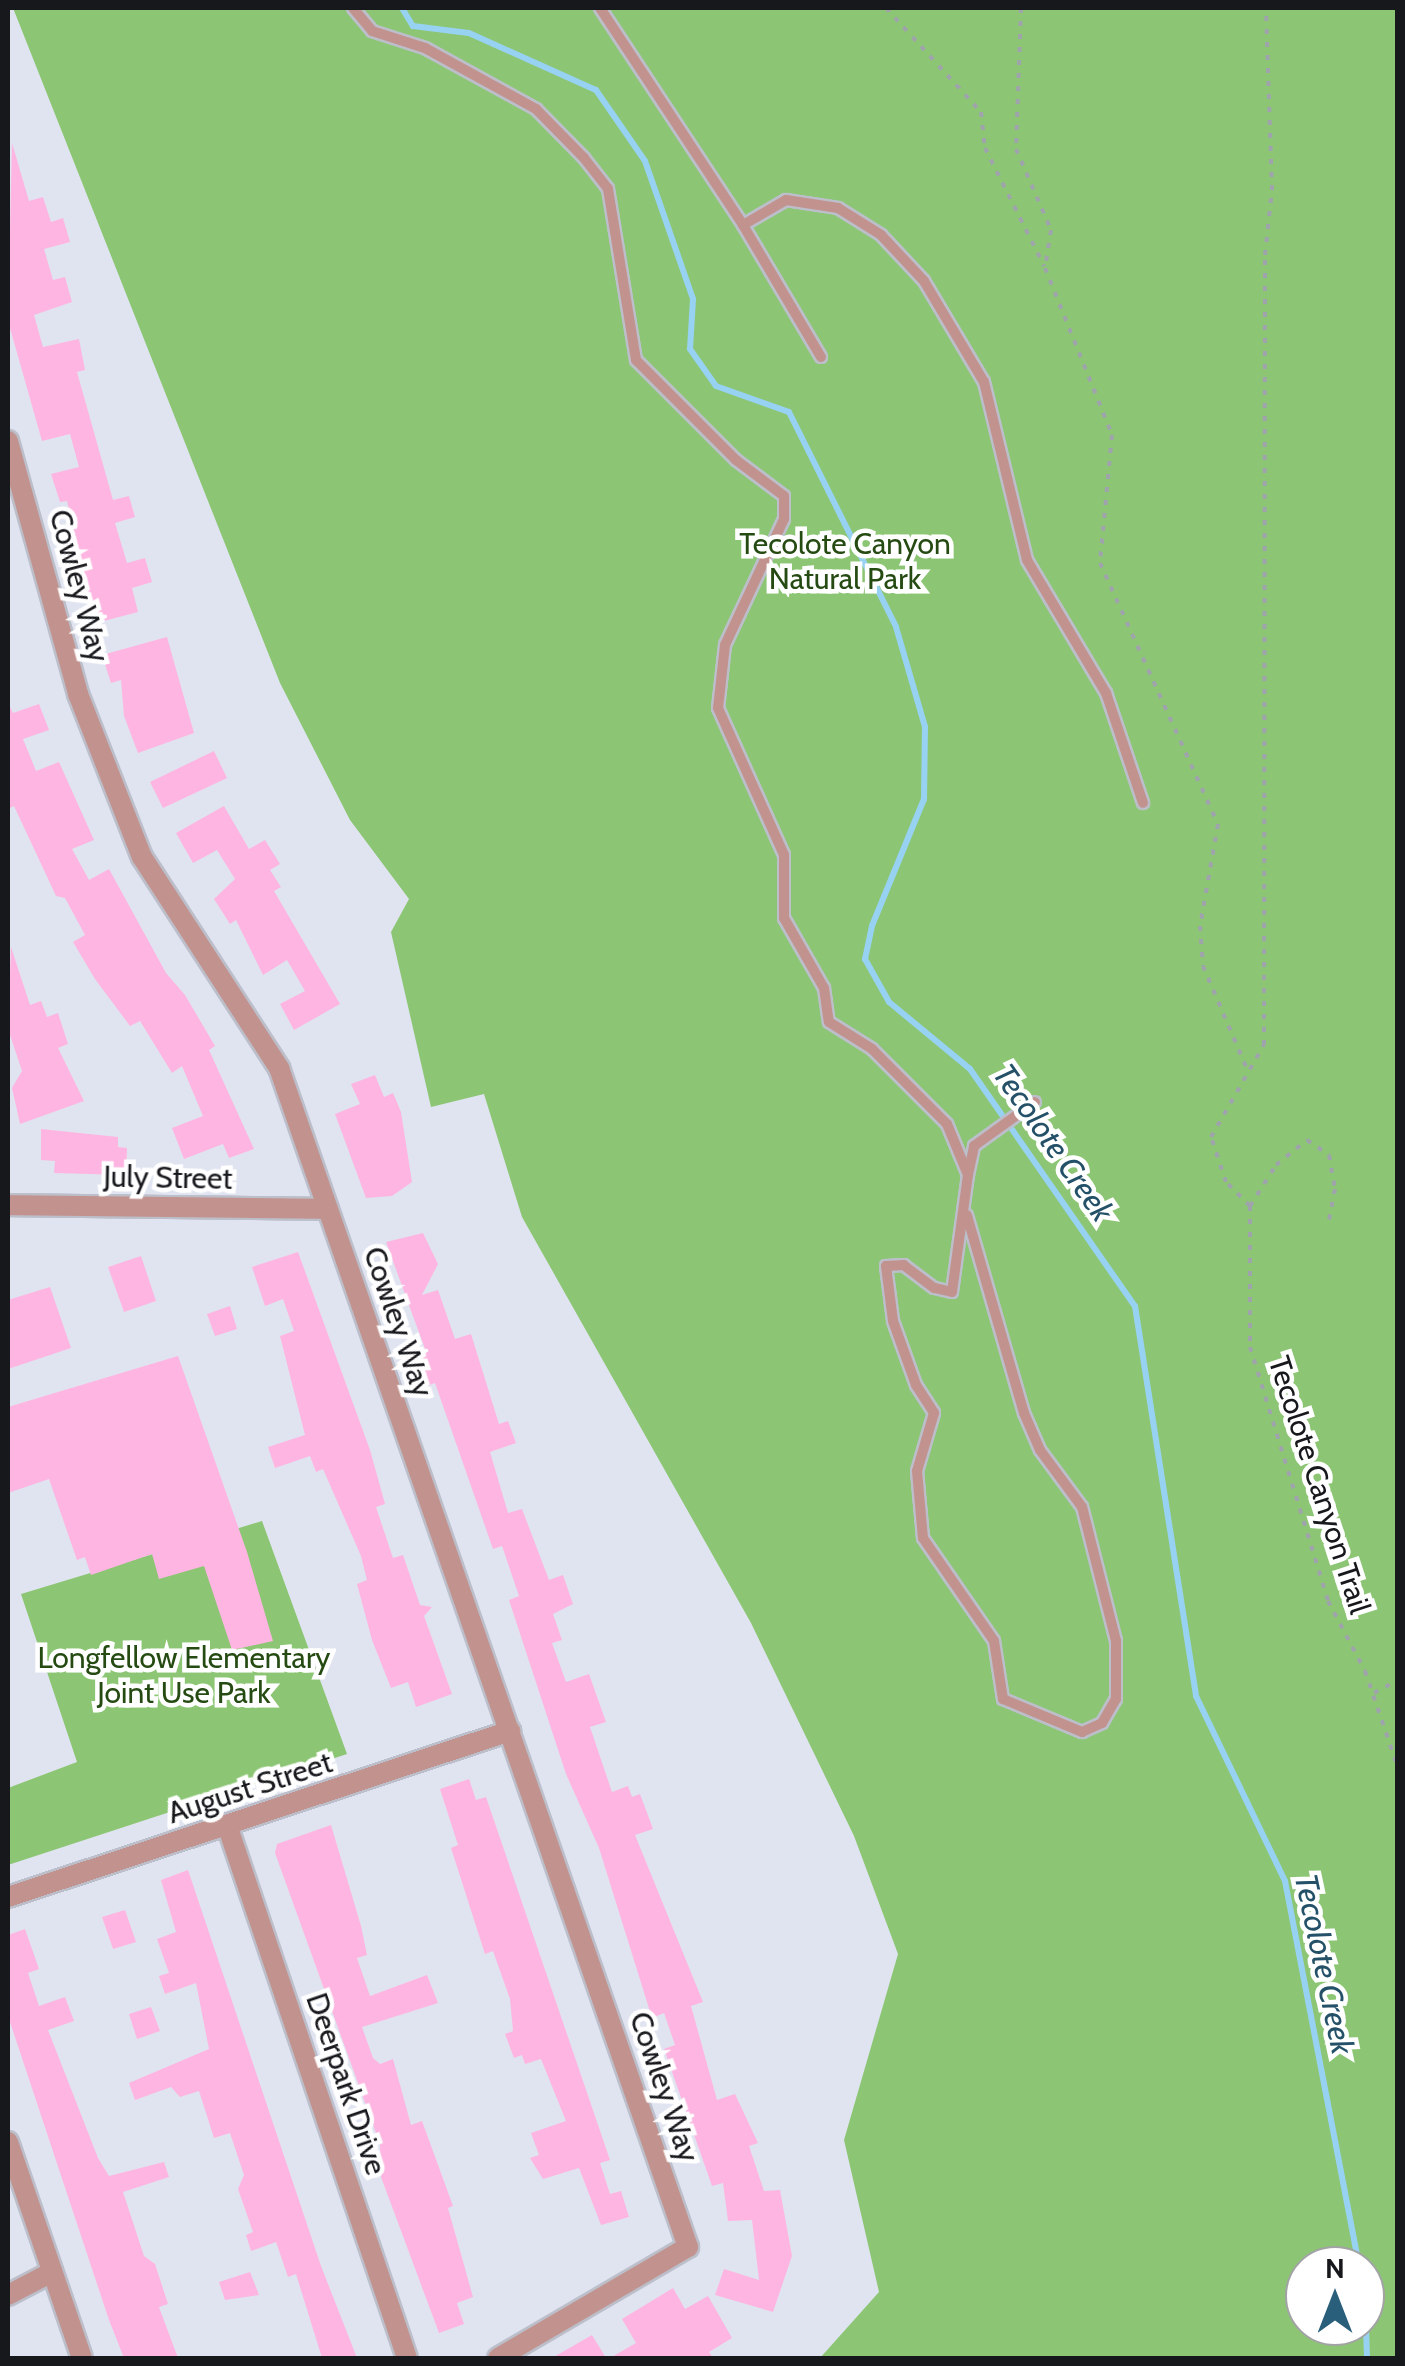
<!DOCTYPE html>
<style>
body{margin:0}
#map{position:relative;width:1405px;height:2366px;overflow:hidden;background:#e0e4f0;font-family:Cabin,sans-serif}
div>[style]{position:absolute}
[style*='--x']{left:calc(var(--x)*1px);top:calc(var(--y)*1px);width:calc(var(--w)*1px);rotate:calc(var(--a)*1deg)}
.green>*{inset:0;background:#8cc674}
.stream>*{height:6px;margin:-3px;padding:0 3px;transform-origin:3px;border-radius:3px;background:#98d2f3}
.building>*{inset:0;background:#feb5e1}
.path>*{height:4px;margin-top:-2px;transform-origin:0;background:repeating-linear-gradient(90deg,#9fa3ac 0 5px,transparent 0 13px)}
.roads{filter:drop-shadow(2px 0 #bcbfca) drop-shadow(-2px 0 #bcbfca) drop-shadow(0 2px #bcbfca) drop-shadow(0 -2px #bcbfca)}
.service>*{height:10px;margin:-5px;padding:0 5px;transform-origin:5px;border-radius:5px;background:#c2938e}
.minor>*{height:20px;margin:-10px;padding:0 10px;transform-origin:10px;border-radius:10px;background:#c2938e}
span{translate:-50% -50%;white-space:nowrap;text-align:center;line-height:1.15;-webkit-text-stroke:9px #fff;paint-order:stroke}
.park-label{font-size:30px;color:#254b13}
.street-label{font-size:30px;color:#16181c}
.water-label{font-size:32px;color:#245168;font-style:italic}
.frame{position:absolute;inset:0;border:10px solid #16181c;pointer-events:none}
.north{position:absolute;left:1285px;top:2246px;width:100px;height:100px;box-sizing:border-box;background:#fff;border:2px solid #a2a3a4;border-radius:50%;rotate:0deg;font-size:28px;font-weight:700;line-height:40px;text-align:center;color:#16181c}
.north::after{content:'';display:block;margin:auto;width:35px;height:45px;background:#2a5f7b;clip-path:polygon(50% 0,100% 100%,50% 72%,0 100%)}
</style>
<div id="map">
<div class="green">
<div style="clip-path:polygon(evenodd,13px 8px,1397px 8px,1397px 2358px,820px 2358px,879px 2292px,844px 2140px,898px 1954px,854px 1836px,751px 1623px,522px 1217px,484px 1094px,431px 1107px,391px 932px,409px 899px,350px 820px,280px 683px,13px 8px,1305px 2266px,1365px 2266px,1365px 2326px,1305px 2326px,1305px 2266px)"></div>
<div style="clip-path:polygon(262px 1521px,347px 1754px,8px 1865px,8px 1788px,77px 1762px,21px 1594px)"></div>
</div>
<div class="stream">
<div style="--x:402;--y:8;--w:21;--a:59"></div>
<div style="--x:413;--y:26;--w:56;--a:7.1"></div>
<div style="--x:469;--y:33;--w:139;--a:24.2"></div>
<div style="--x:596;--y:90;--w:86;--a:55.4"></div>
<div style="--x:645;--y:161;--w:146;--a:70.8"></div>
<div style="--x:693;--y:299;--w:50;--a:93.4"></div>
<div style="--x:690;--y:349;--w:45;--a:54.9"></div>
<div style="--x:716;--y:386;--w:77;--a:19.6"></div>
<div style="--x:789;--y:412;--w:240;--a:63.5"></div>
<div style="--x:896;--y:627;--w:104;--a:73.8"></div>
<div style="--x:925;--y:727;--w:72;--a:90.8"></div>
<div style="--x:924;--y:799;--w:137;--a:112.3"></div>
<div style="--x:872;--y:926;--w:34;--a:102"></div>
<div style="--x:865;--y:959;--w:49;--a:60.8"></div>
<div style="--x:889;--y:1002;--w:105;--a:39.6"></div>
<div style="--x:970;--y:1069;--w:289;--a:55.2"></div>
<div style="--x:1135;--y:1306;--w:395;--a:81.1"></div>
<div style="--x:1196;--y:1696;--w:205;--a:64.3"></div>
<div style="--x:1285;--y:1881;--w:392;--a:79.1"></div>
<div style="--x:1365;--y:2297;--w:61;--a:88.1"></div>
</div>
<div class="building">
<div style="clip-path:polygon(12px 143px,29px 201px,43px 197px,51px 222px,63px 218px,70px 242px,44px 249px,53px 280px,65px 277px,72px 302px,34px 315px,43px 347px,79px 339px,85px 370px,77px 372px,113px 500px,129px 496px,135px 517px,115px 523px,127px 563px,145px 558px,152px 582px,132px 588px,138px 612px,96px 623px,67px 501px,60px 502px,51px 474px,79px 467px,70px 434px,42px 441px,8px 321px)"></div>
<div style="clip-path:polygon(167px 637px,194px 733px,138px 753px,124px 716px,121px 680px,111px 683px,102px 655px)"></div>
<div style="clip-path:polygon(8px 703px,13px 713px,39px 704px,49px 730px,23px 739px,36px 771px,59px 762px,94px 840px,72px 849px,89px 880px,109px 869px,166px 973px,185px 995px,215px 1046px,209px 1050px,254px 1149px,229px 1158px,223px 1144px,184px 1159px,172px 1128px,203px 1116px,182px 1066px,172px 1073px,140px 1021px,130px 1026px,95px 979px,73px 942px,85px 935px,65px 898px,56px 896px,14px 806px,8px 809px)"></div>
<div style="clip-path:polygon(214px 751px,227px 778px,163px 808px,150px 782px)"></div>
<div style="clip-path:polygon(224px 806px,249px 849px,265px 840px,280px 864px,270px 870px,281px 887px,274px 891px,340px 1004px,294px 1030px,280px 1004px,305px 991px,287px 960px,263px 975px,236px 920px,230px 924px,214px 899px,235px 879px,217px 850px,193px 863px,176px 833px)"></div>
<div style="clip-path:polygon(11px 947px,30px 1005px,41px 1001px,47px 1017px,58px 1013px,68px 1044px,58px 1048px,84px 1101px,20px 1124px,12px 1088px,22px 1071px,8px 1029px)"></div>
<div style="clip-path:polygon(375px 1075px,384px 1097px,393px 1093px,401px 1112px,412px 1182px,392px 1196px,366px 1198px,335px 1114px,360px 1104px,351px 1084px)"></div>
<div style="clip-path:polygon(41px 1129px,118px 1137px,118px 1147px,127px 1148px,126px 1175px,54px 1173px,55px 1161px,41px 1160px)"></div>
<div style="clip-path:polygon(423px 1233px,438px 1264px,422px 1295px,438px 1290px,455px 1339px,471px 1334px,499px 1424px,508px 1421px,516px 1443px,490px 1452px,508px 1513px,522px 1509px,549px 1580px,563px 1575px,573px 1604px,553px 1614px,562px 1640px,552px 1643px,566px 1682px,589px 1674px,606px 1722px,590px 1727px,612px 1792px,628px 1786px,632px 1797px,640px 1794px,653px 1829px,635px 1835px,703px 2002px,691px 2006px,717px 2100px,735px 2094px,758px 2143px,749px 2146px,764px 2191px,780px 2190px,792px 2256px,773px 2312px,715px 2295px,724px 2269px,759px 2280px,752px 2220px,728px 2221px,723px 2183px,712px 2186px,664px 2049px,675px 2045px,664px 2013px,652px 2018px,599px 1848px,566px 1774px,509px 1600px,519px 1596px,502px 1546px,493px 1549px,435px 1383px,424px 1387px,412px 1353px,425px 1349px,386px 1242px)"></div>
<div style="clip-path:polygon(298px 1252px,370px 1450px,385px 1504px,376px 1507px,393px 1558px,403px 1555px,420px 1605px,432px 1607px,424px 1616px,452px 1694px,416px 1707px,408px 1682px,391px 1688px,372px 1640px,357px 1584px,367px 1580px,361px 1556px,323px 1469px,316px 1472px,310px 1456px,275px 1468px,268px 1447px,305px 1435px,280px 1336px,294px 1331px,283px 1299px,265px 1306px,252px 1267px)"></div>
<div style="clip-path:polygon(141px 1256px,156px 1301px,124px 1312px,108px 1267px)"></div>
<div style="clip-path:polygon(50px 1287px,71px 1348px,8px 1369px,8px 1300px)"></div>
<div style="clip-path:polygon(230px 1306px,237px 1329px,215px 1336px,207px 1314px)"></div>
<div style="clip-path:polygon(178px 1356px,247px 1552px,273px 1641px,232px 1650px,204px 1566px,159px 1579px,152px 1554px,91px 1575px,85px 1557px,77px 1560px,49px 1479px,8px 1493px,8px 1407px)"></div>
<div style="clip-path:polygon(469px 1779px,476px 1800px,486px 1797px,610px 2160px,600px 2163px,610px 2194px,621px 2191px,629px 2217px,601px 2225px,579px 2168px,543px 2179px,530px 2158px,539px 2155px,531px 2133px,566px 2121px,541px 2059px,525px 2064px,522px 2055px,514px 2058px,505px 2034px,513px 2031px,510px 1999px,493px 1951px,485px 1954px,451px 1848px,458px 1845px,440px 1789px)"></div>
<div style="clip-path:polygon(331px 1825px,361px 1926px,367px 1955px,357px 1958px,370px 1996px,427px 1975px,438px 2003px,362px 2027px,373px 2058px,380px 2064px,393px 2059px,411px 2125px,422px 2121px,453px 2206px,448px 2208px,473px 2297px,457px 2303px,464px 2324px,439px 2333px,381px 2177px,380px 2144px,275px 1853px,277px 1844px)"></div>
<div style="clip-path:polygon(188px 1870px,321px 2266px,357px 2358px,322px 2358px,296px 2274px,288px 2277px,276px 2242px,251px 2251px,246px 2235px,253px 2232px,238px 2189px,244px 2175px,230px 2133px,214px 2138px,199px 2091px,180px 2097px,171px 2087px,135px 2100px,129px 2083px,209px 2049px,196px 1983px,165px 1994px,159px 1976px,169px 1973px,157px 1939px,176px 1932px,161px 1880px)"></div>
<div style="clip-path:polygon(125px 1910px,136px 1942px,113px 1949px,102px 1917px)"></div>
<div style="clip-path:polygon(25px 1929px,39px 1969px,28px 1973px,39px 2006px,65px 1997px,74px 2021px,48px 2030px,98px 2158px,109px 2176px,164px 2162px,169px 2177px,123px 2192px,144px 2256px,155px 2264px,168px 2304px,159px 2307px,178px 2358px,124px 2358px,109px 2320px,8px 2016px,8px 1935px)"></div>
<div style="clip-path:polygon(151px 2007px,160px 2031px,137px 2039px,129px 2014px)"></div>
<div style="clip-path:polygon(250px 2272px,259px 2295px,225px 2300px,219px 2282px)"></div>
<div style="clip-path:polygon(673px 2288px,685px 2309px,708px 2296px,732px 2338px,709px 2352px,713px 2358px,610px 2358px,636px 2343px,622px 2319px)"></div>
<div style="clip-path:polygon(592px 2335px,606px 2358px,552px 2358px)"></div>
</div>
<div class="path">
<div style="--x:886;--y:8;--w:141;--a:47.6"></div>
<div style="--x:981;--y:112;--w:36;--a:84"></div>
<div style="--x:985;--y:148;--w:132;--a:63.4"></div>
<div style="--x:1021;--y:8;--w:141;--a:92"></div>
<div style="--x:1016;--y:149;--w:88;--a:66.6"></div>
<div style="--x:1051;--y:230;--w:38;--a:99"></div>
<div style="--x:1045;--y:268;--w:180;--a:68.1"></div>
<div style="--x:1112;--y:435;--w:129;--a:95.4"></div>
<div style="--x:1100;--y:563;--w:286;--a:65.7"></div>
<div style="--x:1218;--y:824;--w:104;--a:100"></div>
<div style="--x:1200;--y:926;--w:40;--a:85.7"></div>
<div style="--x:1203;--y:966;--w:112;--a:66.9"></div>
<div style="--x:1250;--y:1206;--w:34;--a:-135"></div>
<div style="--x:1226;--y:1182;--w:47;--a:-108.4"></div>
<div style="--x:1211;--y:1137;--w:106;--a:-60.1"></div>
<div style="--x:1264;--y:1045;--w:790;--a:-89.93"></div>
<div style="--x:1265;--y:255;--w:65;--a:-83.9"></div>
<div style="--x:1272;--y:190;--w:182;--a:-91.9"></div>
<div style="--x:1250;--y:1206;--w:141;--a:90"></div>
<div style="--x:1250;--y:1347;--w:266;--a:72.9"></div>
<div style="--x:1328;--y:1601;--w:79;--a:62.1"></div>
<div style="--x:1365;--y:1671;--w:102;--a:71.2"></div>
<div style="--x:1250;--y:1206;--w:49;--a:-57.6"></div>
<div style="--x:1276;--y:1165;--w:40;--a:-39"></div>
<div style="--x:1307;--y:1140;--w:27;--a:34"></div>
<div style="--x:1329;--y:1155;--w:35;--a:80"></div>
<div style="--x:1335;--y:1189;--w:33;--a:101"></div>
<div style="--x:1374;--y:1693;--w:27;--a:-28"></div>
</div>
<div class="roads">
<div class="service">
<div style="--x:353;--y:8;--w:30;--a:50"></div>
<div style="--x:372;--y:31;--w:56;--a:17.8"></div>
<div style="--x:425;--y:48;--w:127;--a:28.8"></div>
<div style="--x:536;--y:109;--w:69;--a:45.6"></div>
<div style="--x:584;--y:158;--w:39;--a:52"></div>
<div style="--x:608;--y:189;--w:173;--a:80.7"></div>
<div style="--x:636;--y:360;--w:141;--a:45"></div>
<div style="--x:736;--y:460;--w:60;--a:36.9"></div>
<div style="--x:784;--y:496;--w:23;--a:90"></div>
<div style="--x:784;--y:519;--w:139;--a:115.1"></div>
<div style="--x:725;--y:645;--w:63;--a:96.3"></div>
<div style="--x:718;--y:708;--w:161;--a:65.8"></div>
<div style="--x:784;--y:855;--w:63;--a:90"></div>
<div style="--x:784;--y:918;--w:81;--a:60.3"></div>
<div style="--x:824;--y:988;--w:34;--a:82"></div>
<div style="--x:829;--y:1022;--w:51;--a:32.1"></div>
<div style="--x:872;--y:1049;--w:106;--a:45"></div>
<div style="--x:947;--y:1124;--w:55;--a:67.6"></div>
<div style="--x:968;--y:1175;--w:118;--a:97.8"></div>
<div style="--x:952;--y:1292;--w:18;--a:-167"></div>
<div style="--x:934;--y:1288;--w:38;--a:-143"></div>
<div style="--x:904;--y:1265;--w:18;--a:177"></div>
<div style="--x:886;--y:1266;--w:55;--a:82.7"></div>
<div style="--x:893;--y:1321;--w:68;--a:70.2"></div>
<div style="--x:916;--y:1385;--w:33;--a:57"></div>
<div style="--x:934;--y:1413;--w:60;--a:106.3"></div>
<div style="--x:917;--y:1471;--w:67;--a:84.9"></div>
<div style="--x:923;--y:1538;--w:125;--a:55.4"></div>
<div style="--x:994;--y:1641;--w:59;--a:81.2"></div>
<div style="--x:1003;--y:1699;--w:86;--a:22.7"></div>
<div style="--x:1082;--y:1732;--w:22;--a:-24"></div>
<div style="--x:1102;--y:1723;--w:28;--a:-60"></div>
<div style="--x:1116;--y:1699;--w:58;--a:-90"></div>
<div style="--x:1116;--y:1641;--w:138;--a:-104.2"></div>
<div style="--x:1082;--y:1507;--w:71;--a:-126.4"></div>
<div style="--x:1040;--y:1450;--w:40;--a:-113.4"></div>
<div style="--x:1024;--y:1413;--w:206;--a:-106.1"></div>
<div style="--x:600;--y:8;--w:260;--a:56.6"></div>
<div style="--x:821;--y:357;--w:153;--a:-120.6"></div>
<div style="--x:743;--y:225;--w:50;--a:-30.2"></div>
<div style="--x:786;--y:200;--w:53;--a:8.7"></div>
<div style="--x:838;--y:208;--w:51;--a:32.1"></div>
<div style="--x:881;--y:235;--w:63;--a:46.9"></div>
<div style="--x:924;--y:281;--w:117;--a:59.3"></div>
<div style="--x:984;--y:382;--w:183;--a:76.4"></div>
<div style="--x:1027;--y:560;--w:155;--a:59.3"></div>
<div style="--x:1106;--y:693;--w:116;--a:71.4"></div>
<div style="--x:968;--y:1175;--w:30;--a:-78"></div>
<div style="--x:974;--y:1146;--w:75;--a:-35.8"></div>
</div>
<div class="minor">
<div style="--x:8;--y:441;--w:263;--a:74.5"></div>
<div style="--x:78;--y:694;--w:175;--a:68.6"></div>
<div style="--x:142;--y:857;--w:252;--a:57"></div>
<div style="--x:279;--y:1068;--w:1248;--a:70.87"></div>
<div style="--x:688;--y:2247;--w:220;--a:149.7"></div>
<div style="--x:8;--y:1205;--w:320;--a:0.7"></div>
<div style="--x:228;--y:1828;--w:559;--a:71.34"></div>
<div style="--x:8;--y:1897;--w:529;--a:-18.3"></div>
<div style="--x:8;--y:2142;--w:228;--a:71.1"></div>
<div style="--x:8;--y:2295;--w:50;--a:-27.6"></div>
</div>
</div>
<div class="park-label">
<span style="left:845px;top:561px">Tecolote Canyon<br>Natural Park</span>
<span style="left:184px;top:1675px">Longfellow Elementary<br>Joint Use Park</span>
</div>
<div class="street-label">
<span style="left:79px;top:586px;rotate:75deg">Cowley Way</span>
<span style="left:168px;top:1178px;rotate:1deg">July Street</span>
<span style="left:398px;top:1322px;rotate:71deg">Cowley Way</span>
<span style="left:1319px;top:1485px;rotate:72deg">Tecolote Canyon Trail</span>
<span style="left:250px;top:1788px;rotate:-18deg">August Street</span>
<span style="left:346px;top:2084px;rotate:71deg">Deerpark Drive</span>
<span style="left:664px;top:2087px;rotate:71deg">Cowley Way</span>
</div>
<div class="water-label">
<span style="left:1053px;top:1143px;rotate:55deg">Tecolote Creek</span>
<span style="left:1324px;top:1964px;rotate:78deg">Tecolote Creek</span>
</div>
<div class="frame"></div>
<div class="north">N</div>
</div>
